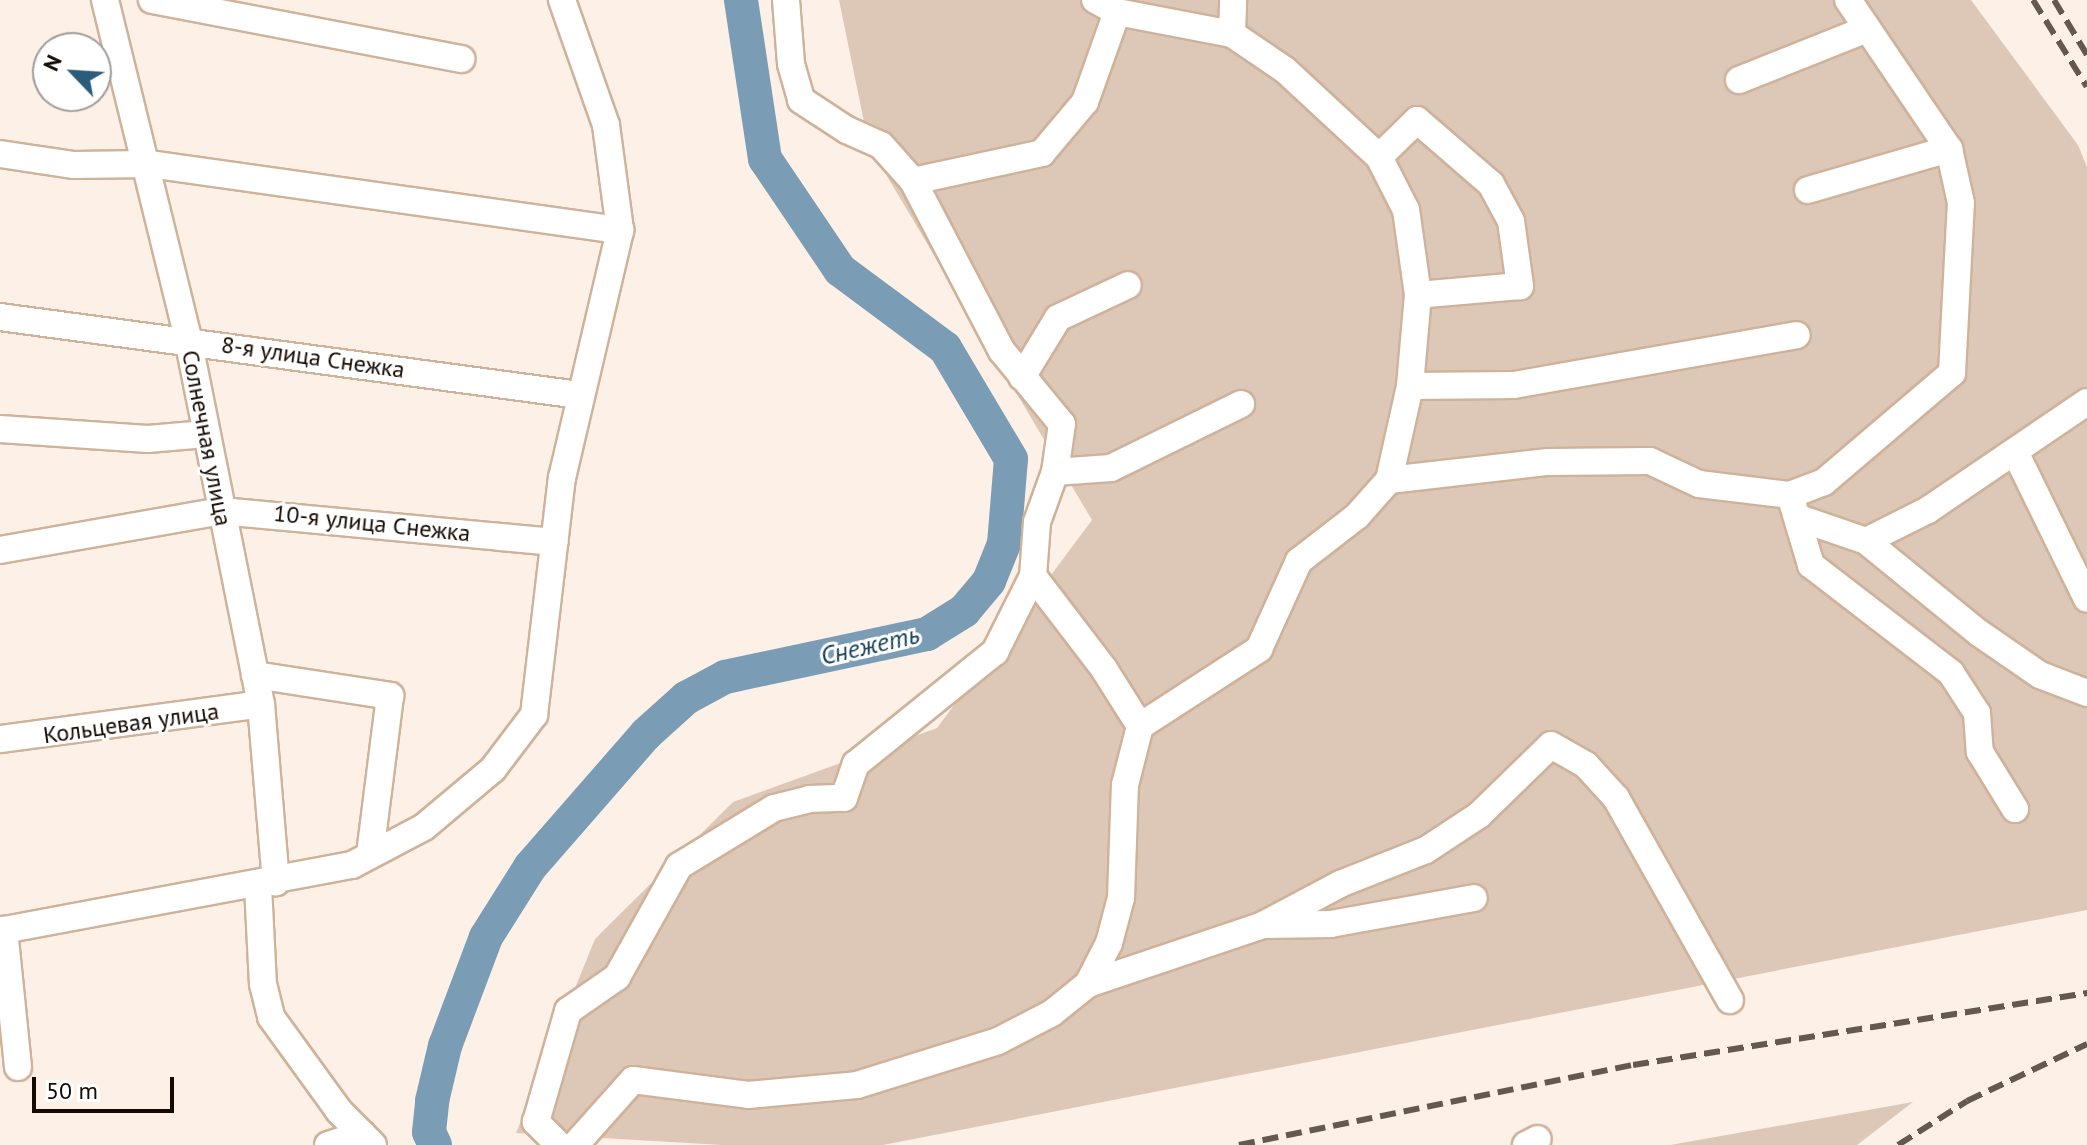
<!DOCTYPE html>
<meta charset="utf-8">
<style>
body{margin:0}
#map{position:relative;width:2087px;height:1145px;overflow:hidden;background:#fdf0e6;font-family:"PT Sans",sans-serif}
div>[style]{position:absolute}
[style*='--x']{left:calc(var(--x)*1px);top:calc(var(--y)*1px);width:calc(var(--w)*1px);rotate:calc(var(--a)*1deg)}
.green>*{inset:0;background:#ddc8b8}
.river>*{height:34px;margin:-17px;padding:0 17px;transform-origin:17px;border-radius:17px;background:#7a9cb4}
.roads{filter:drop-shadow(2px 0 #cfb29a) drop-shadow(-2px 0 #cfb29a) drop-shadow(0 2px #cfb29a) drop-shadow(0 -2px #cfb29a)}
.minor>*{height:26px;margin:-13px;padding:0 13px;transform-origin:13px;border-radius:13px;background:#fff}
.rail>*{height:6px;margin-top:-3px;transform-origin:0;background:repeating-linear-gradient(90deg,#645951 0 16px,transparent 0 24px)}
span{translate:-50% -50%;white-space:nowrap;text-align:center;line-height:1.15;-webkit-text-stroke:6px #fff;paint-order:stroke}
.street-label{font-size:24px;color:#140a03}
.water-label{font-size:26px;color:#133e58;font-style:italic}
.north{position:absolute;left:32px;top:32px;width:80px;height:80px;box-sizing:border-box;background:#fff;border:2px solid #a19d9a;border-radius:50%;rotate:295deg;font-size:22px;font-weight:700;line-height:32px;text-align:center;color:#140a03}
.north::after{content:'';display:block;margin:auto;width:28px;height:36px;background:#2d5c7b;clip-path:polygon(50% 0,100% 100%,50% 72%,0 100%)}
.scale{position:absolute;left:32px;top:1077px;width:142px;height:36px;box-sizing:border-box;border:4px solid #140a03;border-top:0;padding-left:10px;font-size:24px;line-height:28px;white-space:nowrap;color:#140a03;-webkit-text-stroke:6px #fff;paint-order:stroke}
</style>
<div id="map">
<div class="green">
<div style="clip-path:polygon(839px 0,1971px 0,2078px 145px,2087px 167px,2087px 910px,883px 1145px,722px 1145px,516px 1133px,595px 939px,733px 802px,937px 728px,1092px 520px,869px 146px)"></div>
<div style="clip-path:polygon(1913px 1102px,1857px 1145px,1670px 1145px)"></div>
</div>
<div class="river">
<div style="--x:435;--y:1145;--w:14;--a:-115"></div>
<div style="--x:429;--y:1132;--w:31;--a:-84"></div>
<div style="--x:432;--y:1101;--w:57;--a:-76.7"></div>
<div style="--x:445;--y:1046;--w:116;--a:-69.4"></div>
<div style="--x:486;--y:937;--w:83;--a:-57.8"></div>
<div style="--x:530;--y:867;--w:176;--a:-48.9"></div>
<div style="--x:646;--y:734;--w:54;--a:-42"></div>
<div style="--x:686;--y:698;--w:44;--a:-28.3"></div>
<div style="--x:725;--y:677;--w:207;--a:-12"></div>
<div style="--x:927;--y:634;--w:44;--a:-31.9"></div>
<div style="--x:964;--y:611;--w:39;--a:-50"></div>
<div style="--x:989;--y:581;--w:40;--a:-68"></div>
<div style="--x:1004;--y:544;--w:85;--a:-85.3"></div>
<div style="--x:1011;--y:459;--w:129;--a:-120.7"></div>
<div style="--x:945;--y:348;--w:131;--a:-143.4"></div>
<div style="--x:840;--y:270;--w:134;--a:-124"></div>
<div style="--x:765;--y:159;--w:161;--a:-98.6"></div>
</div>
<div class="roads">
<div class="minor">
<div style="--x:105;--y:0;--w:349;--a:76.2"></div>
<div style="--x:188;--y:339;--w:372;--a:78.7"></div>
<div style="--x:261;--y:704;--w:179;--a:85.2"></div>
<div style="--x:152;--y:0;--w:315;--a:10.8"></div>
<div style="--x:786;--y:0;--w:64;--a:85.5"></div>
<div style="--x:791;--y:64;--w:37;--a:74"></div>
<div style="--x:801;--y:100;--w:55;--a:33.1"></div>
<div style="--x:847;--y:130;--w:37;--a:24"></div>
<div style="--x:881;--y:145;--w:48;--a:48.4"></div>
<div style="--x:913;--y:181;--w:192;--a:62.4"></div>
<div style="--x:1002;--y:351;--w:94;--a:50.6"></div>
<div style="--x:1062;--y:424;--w:49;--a:98.3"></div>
<div style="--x:1055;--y:472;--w:53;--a:109.8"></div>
<div style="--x:1037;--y:522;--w:54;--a:94.2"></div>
<div style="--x:1033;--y:576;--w:117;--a:52.6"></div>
<div style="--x:1104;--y:669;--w:67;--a:57.7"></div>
<div style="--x:1232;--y:34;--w:34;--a:-88"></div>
<div style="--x:1739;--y:80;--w:138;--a:-21.7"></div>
<div style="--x:0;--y:154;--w:75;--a:8.5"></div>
<div style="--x:74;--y:165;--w:75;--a:-0.8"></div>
<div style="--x:149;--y:164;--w:476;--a:8"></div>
<div style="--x:1379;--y:157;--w:53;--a:-44.2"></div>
<div style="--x:1417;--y:120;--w:98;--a:40.9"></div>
<div style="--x:1491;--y:184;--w:42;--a:61.6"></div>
<div style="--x:1511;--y:221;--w:66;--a:82.1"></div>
<div style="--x:1520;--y:286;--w:102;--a:175"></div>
<div style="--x:913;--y:181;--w:132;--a:-12.2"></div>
<div style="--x:1042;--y:153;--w:67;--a:-49.9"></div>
<div style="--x:1085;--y:102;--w:96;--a:-70.4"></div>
<div style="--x:1808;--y:190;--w:147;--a:-16.2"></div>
<div style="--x:0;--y:317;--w:584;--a:7.67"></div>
<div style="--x:1022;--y:377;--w:69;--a:-58.6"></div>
<div style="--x:1058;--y:318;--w:77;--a:-25.2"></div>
<div style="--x:1410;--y:386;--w:104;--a:-0.6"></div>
<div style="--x:1514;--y:385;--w:287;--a:-10"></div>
<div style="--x:0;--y:429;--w:148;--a:3.9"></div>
<div style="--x:148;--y:439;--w:58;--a:-4.9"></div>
<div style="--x:2016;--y:454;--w:161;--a:63.9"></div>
<div style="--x:1055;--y:472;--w:56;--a:-4.1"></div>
<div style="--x:1111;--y:468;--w:145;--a:-26.2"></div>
<div style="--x:1389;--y:480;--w:160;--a:-6.5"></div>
<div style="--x:1548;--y:462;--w:102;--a:-0.6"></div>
<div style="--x:1650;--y:461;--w:54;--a:25.1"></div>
<div style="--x:1699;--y:484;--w:92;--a:6.9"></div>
<div style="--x:1790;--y:495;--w:36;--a:-21"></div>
<div style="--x:1824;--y:482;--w:168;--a:-40.4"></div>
<div style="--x:1952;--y:373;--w:170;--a:-87"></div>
<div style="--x:1961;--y:203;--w:55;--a:-102.5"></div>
<div style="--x:1949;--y:149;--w:180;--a:-124.1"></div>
<div style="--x:1790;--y:495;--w:73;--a:73.3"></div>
<div style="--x:1811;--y:565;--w:177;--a:37.6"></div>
<div style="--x:1951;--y:673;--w:48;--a:57"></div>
<div style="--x:1977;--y:713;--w:39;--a:86"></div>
<div style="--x:1980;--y:752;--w:67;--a:58.4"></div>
<div style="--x:1799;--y:518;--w:71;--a:18.9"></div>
<div style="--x:1866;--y:541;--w:146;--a:39.2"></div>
<div style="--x:1979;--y:633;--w:74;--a:34.5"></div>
<div style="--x:2040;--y:675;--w:50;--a:21"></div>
<div style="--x:1866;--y:541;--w:69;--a:-26.6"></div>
<div style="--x:1928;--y:510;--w:192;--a:-34.2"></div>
<div style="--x:0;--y:550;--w:224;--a:-10"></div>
<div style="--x:221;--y:511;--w:335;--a:5.3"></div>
<div style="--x:255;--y:675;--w:137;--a:8.8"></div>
<div style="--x:390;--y:696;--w:160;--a:97.2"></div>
<div style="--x:0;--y:739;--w:263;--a:-7.6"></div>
<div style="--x:258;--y:886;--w:98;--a:87.1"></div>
<div style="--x:263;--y:984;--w:34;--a:76"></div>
<div style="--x:271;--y:1017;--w:116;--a:54.1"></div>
<div style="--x:339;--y:1111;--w:48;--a:45"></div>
<div style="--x:1263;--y:925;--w:87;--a:-28"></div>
<div style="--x:1340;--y:884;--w:92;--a:-21.6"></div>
<div style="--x:1426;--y:850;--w:64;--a:-33.4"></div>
<div style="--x:1479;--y:815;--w:100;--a:-44.2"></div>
<div style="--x:1551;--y:745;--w:40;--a:29.7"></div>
<div style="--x:1586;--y:765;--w:45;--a:47.7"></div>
<div style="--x:1616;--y:798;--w:232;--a:60.6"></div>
<div style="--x:1088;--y:984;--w:185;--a:-18.6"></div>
<div style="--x:1263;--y:925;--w:68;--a:-0.8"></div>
<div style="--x:1331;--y:924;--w:145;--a:-10.3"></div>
<div style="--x:18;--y:1067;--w:138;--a:-95.8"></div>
<div style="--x:4;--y:930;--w:354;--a:-10.6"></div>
<div style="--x:352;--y:865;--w:81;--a:-27.8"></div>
<div style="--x:424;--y:827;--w:90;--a:-40"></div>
<div style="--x:493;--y:769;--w:68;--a:-52.8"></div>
<div style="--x:534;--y:715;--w:239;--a:-83.3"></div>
<div style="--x:562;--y:478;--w:255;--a:-76.8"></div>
<div style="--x:620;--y:230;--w:106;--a:-97.6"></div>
<div style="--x:606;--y:125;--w:133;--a:-109.4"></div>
<div style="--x:328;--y:1145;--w:36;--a:-18"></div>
<div style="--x:559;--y:1145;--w:33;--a:-135"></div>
<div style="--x:536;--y:1122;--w:116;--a:-73.9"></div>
<div style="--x:568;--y:1011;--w:60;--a:-34.8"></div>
<div style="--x:617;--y:977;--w:127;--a:-60.8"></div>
<div style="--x:679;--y:866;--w:111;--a:-31.4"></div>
<div style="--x:774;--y:808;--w:36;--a:-14"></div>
<div style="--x:809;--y:799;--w:35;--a:-2"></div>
<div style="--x:844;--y:798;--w:36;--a:-71"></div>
<div style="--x:856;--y:764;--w:179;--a:-38.9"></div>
<div style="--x:995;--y:652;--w:85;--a:-63.4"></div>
<div style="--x:575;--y:1145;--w:87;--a:-48.3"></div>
<div style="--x:633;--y:1080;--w:116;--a:7.4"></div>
<div style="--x:748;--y:1095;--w:109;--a:-5.2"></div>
<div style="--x:857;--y:1085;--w:148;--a:-17.3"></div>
<div style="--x:998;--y:1041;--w:61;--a:-27.4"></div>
<div style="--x:1052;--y:1013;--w:46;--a:-38.9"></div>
<div style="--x:1088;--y:984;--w:46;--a:-62.9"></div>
<div style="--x:1109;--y:943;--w:47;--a:-75.1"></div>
<div style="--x:1121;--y:898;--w:113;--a:-88"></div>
<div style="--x:1125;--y:785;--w:61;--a:-75.7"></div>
<div style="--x:1140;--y:726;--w:142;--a:-32.9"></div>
<div style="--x:1259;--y:649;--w:97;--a:-65.6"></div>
<div style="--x:1299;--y:561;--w:73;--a:-37.8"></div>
<div style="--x:1357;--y:516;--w:48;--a:-48.4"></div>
<div style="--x:1389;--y:480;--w:96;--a:-77.4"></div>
<div style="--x:1410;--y:386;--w:91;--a:-85"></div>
<div style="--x:1418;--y:295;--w:86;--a:-98"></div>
<div style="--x:1406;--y:210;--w:59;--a:-117"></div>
<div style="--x:1379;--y:157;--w:128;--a:-137.2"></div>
<div style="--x:1285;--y:70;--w:64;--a:-145.8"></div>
<div style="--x:1232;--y:34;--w:117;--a:-169.2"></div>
<div style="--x:1117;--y:12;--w:25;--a:-151"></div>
<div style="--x:1526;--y:1145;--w:13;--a:-27"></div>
</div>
</div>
<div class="rail">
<div style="--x:2033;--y:0;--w:102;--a:58.2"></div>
<div style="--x:2054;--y:0;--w:64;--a:59"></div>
<div style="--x:1239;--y:1145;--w:402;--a:-11.5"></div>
<div style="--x:1633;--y:1065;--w:460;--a:-9"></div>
<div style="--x:1898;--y:1145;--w:82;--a:-32.5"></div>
<div style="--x:1967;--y:1101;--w:133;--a:-25.4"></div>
</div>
<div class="street-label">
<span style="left:313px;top:357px;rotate:8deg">8-я улица Снежка</span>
<span style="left:207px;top:438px;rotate:79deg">Солнечная улица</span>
<span style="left:372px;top:523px;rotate:6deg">10-я улица Снежка</span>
<span style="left:131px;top:723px;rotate:-8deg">Кольцевая улица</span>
</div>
<div class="water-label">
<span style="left:870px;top:645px;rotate:-13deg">Снежеть</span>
</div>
<div class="north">N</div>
<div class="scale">50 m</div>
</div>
